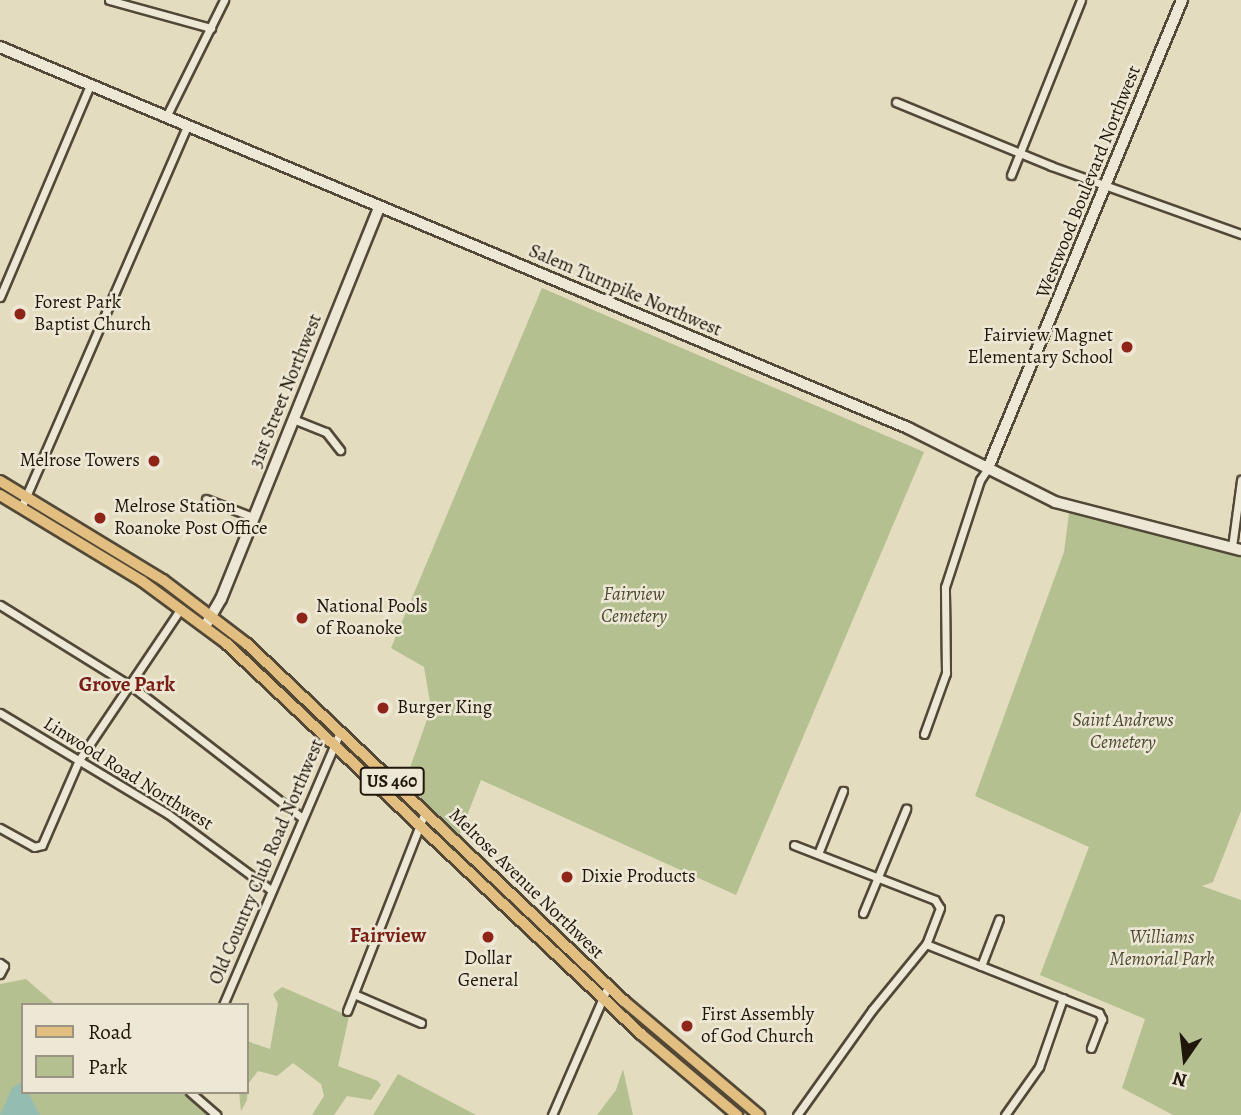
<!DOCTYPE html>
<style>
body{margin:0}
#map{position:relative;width:1241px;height:1115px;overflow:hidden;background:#e3dcbf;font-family:Alegreya,serif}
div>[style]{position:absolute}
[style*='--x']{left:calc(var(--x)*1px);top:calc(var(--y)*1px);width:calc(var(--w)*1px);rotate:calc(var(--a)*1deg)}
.green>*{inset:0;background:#b5c091}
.water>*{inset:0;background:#95bcb1}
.roads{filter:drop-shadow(2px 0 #524837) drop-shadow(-2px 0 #524837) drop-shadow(0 2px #524837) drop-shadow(0 -2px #524837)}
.street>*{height:7px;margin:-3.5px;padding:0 3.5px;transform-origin:3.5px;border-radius:3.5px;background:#ede8d5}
.secondary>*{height:10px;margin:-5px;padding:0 5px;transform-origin:5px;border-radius:5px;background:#ede8d5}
.primary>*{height:10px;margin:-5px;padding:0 5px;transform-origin:5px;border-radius:5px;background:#e2be80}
.dots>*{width:19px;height:19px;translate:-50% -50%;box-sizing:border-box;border:4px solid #ede8d5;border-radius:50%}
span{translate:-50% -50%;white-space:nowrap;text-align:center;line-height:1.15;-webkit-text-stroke:5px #ede8d5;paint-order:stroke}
.shield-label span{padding:2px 5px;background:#ede8d5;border:2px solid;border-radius:5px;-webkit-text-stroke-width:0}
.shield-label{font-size:18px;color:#21160a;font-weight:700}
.street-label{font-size:19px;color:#21160a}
.poi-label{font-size:19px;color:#21160a}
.left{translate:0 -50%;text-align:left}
.right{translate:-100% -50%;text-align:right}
.park-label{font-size:19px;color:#4d4932;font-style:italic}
.neighbourhood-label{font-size:21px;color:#7a1f14;font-weight:700}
.legend{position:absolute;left:21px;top:1003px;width:228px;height:91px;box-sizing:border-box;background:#ede8d5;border:2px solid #9b9484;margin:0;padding:9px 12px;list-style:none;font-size:21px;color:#21160a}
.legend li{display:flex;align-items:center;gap:14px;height:35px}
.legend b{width:35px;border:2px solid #9b9484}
.north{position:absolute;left:1150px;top:1024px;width:70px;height:70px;-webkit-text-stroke:5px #ede8d5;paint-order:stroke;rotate:194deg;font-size:19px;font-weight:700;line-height:28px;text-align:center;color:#21160a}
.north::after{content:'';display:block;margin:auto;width:24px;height:32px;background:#21160a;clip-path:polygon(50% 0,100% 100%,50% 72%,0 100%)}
</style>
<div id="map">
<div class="green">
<div style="clip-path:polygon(542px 288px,924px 452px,736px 895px,481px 780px,459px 836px,405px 782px,431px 708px,424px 667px,391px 648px)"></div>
<div style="clip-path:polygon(1069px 513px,1241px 554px,1241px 811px,1213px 882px,1202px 886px,1241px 900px,1241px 1115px,1173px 1115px,1122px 1088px,1145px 1019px,1040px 975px,1089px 847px,975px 796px,1064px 552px)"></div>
<div style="clip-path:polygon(26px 979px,56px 1005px,23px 1005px,23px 1092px,186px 1092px,212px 1115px,0 1115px,0 984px)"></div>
<div style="clip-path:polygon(282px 987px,349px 1016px,338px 1066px,378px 1081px,381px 1085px,371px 1100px,347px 1096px,334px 1115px,312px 1115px,324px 1096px,321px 1084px,293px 1063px,277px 1076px,258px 1071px,248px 1084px,247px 1100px,241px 1111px,239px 1092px,247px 1092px,247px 1041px,270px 1049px,278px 1004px,273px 994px)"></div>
<div style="clip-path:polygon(623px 1069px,633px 1115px,597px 1115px,616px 1090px)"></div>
<div style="clip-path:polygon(398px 1074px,476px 1115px,373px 1115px)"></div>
</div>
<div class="water">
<div style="clip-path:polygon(23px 1081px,23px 1092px,28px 1092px,40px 1115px,0 1115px,12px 1088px)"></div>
</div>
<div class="roads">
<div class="street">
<div style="--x:109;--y:0;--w:106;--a:15.4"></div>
<div style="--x:896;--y:102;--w:168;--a:22.4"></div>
<div style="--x:1051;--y:166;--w:202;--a:19.7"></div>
<div style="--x:166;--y:117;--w:131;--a:-63.6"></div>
<div style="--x:1011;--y:175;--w:188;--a:-68.2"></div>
<div style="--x:0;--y:297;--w:230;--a:-67"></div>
<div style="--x:293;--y:419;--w:35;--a:22"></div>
<div style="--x:326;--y:432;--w:23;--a:52"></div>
<div style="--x:206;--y:499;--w:50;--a:21"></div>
<div style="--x:21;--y:508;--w:417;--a:-66.5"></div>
<div style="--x:1232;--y:547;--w:68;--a:-82.3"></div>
<div style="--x:0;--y:605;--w:158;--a:31.8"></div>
<div style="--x:134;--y:688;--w:211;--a:37.7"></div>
<div style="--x:0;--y:713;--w:196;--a:31"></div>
<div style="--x:168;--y:814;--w:128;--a:36.4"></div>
<div style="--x:924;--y:734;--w:65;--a:-70.2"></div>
<div style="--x:946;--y:673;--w:86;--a:-90.7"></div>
<div style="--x:945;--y:587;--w:113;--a:-71.9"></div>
<div style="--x:980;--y:480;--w:14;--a:-56"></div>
<div style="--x:0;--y:828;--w:39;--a:29"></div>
<div style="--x:34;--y:847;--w:8;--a:-14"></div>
<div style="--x:42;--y:845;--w:93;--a:-66.5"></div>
<div style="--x:79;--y:760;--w:183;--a:-56.1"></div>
<div style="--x:794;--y:845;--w:151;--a:21.3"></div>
<div style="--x:935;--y:900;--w:9;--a:58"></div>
<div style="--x:940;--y:908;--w:39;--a:111"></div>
<div style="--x:926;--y:944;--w:85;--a:129.3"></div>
<div style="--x:872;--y:1010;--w:129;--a:125.5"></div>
<div style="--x:818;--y:854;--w:68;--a:-68.4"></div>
<div style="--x:863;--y:913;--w:113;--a:-67.5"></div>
<div style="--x:926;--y:944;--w:186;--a:21.7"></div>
<div style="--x:1099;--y:1013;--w:7;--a:63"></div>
<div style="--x:1102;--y:1019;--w:31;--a:111"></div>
<div style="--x:0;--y:963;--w:5;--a:37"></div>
<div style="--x:4;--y:966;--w:9;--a:117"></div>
<div style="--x:981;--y:966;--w:50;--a:-69"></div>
<div style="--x:354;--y:994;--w:73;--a:23.4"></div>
<div style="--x:223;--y:1005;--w:297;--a:-66.8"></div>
<div style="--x:347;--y:1011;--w:214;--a:-68.6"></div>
<div style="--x:190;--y:1092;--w:35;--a:41"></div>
<div style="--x:552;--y:1115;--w:141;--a:-66.5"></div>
<div style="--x:1005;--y:1115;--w:59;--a:-54.7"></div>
<div style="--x:1039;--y:1067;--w:73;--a:-70.8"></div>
</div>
<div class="secondary">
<div style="--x:0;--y:47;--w:985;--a:22.76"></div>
<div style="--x:908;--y:428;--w:165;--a:26.7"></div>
<div style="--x:1055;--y:502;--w:192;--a:14.5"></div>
<div style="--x:988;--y:468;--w:507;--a:-67.48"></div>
<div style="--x:207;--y:623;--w:28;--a:-60"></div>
<div style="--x:221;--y:599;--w:423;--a:-68"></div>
</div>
<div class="primary">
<div style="--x:0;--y:481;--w:191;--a:31.3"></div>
<div style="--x:163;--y:580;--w:106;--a:37.3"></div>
<div style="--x:247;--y:644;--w:519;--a:43.44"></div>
<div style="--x:624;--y:1001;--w:177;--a:40.2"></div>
<div style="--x:0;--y:495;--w:166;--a:31.2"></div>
<div style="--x:142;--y:581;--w:106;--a:36.5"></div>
<div style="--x:227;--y:644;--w:569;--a:43.29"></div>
<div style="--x:641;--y:1034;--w:126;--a:40.2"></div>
</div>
</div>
<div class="dots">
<div style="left:20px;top:314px;background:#8f2418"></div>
<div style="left:1127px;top:347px;background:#8f2418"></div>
<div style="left:154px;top:461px;background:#8f2418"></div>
<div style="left:100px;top:518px;background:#8f2418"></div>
<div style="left:302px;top:618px;background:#8f2418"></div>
<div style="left:383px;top:708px;background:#8f2418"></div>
<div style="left:567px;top:877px;background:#8f2418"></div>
<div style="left:488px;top:937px;background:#8f2418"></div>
<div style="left:687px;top:1026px;background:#8f2418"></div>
</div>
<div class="shield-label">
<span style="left:392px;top:781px">US 460</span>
</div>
<div class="street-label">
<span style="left:1089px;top:182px;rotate:-68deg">Westwood Boulevard Northwest</span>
<span style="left:625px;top:291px;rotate:23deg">Salem Turnpike Northwest</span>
<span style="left:286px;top:391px;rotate:-68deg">31st Street Northwest</span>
<span style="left:128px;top:774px;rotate:32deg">Linwood Road Northwest</span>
<span style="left:267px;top:862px;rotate:-67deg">Old Country Club Road Northwest</span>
<span style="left:526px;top:884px;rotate:44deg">Melrose Avenue Northwest</span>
</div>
<div class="poi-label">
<span class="left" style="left:34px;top:314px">Forest Park<br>Baptist Church</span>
<span class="right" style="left:1113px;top:347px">Fairview Magnet<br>Elementary School</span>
<span class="right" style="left:140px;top:461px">Melrose Towers</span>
<span class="left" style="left:114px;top:518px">Melrose Station<br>Roanoke Post Office</span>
<span class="left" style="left:316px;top:618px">National Pools<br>of Roanoke</span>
<span class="left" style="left:397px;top:708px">Burger King</span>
<span class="left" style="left:581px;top:877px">Dixie Products</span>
<span style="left:488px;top:970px">Dollar<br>General</span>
<span class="left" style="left:701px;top:1026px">First Assembly<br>of God Church</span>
</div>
<div class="park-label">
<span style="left:634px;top:606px">Fairview<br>Cemetery</span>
<span style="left:1123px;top:732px">Saint Andrews<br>Cemetery</span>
<span style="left:1162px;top:949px">Williams<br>Memorial Park</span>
</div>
<div class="neighbourhood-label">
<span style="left:127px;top:684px">Grove Park</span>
<span style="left:388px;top:935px">Fairview</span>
</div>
<ul class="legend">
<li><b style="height:9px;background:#e2be80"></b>Road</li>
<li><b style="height:19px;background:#b5c091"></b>Park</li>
</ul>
<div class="north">N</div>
</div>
